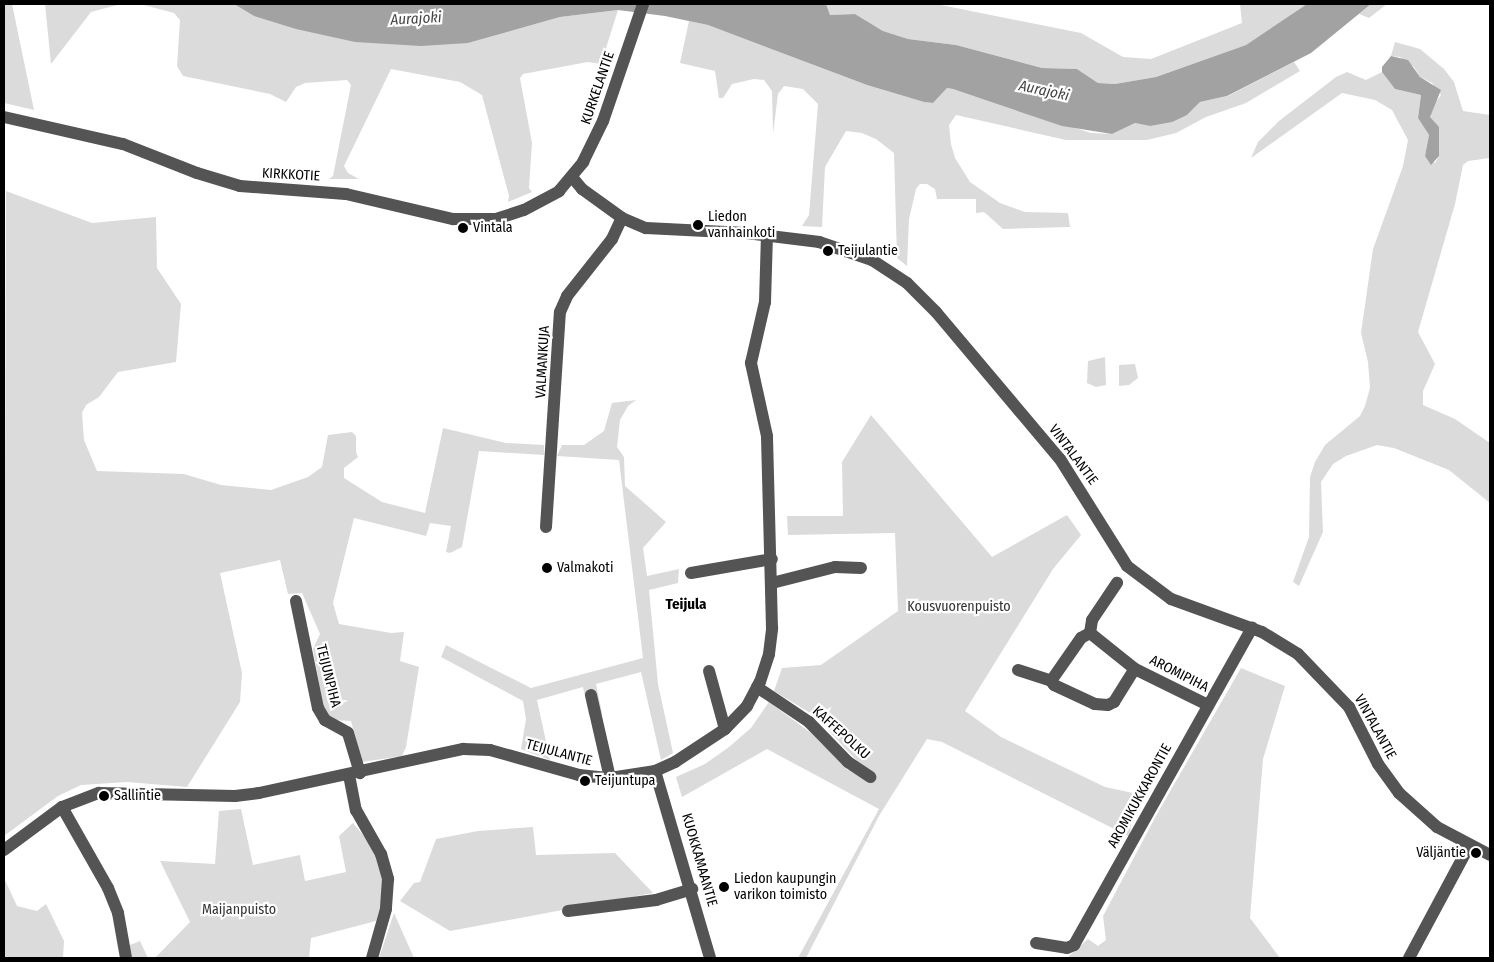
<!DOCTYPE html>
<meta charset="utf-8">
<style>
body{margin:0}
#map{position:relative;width:1494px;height:962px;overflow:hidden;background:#fff;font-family:"Fira Sans Condensed",sans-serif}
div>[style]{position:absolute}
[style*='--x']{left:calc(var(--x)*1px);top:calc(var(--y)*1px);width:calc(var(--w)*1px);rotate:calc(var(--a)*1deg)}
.green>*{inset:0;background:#dbdbdb}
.water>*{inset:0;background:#a2a2a2}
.minor>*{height:12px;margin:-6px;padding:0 6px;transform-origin:6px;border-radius:6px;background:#545454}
.dots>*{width:14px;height:14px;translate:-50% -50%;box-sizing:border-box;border:2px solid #fff;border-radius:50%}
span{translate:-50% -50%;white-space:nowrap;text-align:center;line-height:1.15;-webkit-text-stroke:4.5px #fff;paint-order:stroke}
.street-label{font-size:14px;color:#000}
.poi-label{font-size:14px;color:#000}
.left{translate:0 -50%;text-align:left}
.right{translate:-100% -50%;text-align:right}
.park-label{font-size:14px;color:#323232}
.water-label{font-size:15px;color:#434343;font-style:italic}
.neighbourhood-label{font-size:15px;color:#000;font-weight:700}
.frame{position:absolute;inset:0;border:5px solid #000;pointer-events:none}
</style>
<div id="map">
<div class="green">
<div style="clip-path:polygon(4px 4px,12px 4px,34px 110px,4px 103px)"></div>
<div style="clip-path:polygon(45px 4px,234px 4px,254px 16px,468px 43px,560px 17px,618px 10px,601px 64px,588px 62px,523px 74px,520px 78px,532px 143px,529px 188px,532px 192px,508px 202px,509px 196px,482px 95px,460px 82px,391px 69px,344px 166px,348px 173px,359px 179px,329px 179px,333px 176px,351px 85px,347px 80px,305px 83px,296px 87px,286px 102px,270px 94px,183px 76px,177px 66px,180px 20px,174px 13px,144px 5px,121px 4px,91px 12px,51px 64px)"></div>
<div style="clip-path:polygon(826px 4px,936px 4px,1081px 33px,1123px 57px,1151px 59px,1242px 23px,1240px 4px,1307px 4px,1246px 45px,1156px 77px,1115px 84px,1098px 83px,1077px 69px,1042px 68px,956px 45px,908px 39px,883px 31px,855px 14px,830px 15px)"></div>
<div style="clip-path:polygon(1371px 4px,1387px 4px,1369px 18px,1359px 14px)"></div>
<div style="clip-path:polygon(689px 21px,708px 25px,867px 85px,924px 102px,933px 103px,947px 88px,953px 89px,1091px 133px,1112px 134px,1135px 123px,1150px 126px,1187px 115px,1200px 102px,1228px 96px,1294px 62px,1300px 71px,1246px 103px,1206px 117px,1176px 133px,1147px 140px,1066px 140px,956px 115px,949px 125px,951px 144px,955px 158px,970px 182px,1000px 203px,1025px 212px,1068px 213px,1070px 227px,1003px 229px,984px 212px,976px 213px,976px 199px,937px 199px,935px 189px,927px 184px,920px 184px,916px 189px,909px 219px,907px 266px,897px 258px,894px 153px,876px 139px,862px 133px,846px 131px,825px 167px,822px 227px,802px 226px,809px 215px,818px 104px,803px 89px,784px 86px,778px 94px,773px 134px,772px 91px,764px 80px,754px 79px,732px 84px,723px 98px,719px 98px,715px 71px,680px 63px)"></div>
<div style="clip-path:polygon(1395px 42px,1420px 49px,1444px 69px,1454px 82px,1463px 111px,1490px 115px,1490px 158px,1468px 161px,1463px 165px,1455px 204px,1418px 332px,1435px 364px,1423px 391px,1423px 405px,1455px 419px,1490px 443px,1490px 503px,1449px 470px,1394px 448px,1377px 445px,1346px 456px,1333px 464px,1321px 482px,1323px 532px,1299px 586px,1293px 582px,1309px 537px,1310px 477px,1315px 462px,1325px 445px,1360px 416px,1365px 406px,1370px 388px,1368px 362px,1361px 333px,1373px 249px,1403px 166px,1408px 140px,1392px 110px,1375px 100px,1342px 93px,1251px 158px,1258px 142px,1279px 121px,1336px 77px,1347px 72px,1366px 80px,1382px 72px,1395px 89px,1421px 95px,1418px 118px,1429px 135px,1425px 156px,1435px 163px,1439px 156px,1439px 128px,1430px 118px,1432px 107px,1441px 95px,1432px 83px,1420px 77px,1414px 67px,1400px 57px,1391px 56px)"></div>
<div style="clip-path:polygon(6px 191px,92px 223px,156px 217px,157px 268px,181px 304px,176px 362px,118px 372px,99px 397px,86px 405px,82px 413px,84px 440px,97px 471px,184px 474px,221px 485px,271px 490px,308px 477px,322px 467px,328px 435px,352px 432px,356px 436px,356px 452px,358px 457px,344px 468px,344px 478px,382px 502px,425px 513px,443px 428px,506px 443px,544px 445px,544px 455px,479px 451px,462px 547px,450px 553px,446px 552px,451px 526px,430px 523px,426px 536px,354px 518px,333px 603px,339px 624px,391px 633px,404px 632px,400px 661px,419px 667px,406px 747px,402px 756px,362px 762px,351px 721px,332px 720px,324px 711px,313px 649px,320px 634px,302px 593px,288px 594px,280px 560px,220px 573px,242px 673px,240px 702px,187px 787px,127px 782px,81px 785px,58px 796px,4px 836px)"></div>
<div style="clip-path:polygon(1105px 357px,1106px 385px,1096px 387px,1087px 383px,1088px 361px)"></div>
<div style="clip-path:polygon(1135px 364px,1138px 378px,1129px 385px,1119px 386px,1119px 365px)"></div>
<div style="clip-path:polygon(636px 400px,628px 406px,620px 420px,617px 447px,624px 457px,625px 486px,666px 522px,643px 548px,647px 576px,679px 569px,678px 583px,649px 590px,658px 684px,673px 753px,661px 760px,641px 672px,596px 684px,602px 713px,589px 716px,583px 687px,537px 700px,550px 760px,521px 749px,526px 719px,523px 701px,441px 657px,446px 645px,531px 688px,643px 658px,619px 460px,557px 456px,562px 445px,584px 445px,604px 431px,612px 403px)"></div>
<div style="clip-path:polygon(871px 415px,992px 557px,1067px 515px,1081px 535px,1053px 569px,965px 711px,1001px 737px,1105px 787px,1133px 793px,1130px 837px,942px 742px,927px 739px,879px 816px,806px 958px,798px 958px,879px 809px,767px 749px,682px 797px,676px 777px,705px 764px,729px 747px,751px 728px,769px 702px,811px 733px,848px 770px,857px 761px,815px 716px,774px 691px,782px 668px,821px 665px,898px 611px,895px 533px,788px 535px,787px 516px,843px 516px,842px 462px)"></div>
<div style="clip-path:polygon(1241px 668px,1285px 686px,1263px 759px,1250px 918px,1280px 958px,1067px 958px,1088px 939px,1098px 946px,1106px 940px,1103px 916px,1157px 814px)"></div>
<div style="clip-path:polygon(241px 809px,253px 865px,300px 855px,305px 881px,346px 872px,339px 836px,353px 823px,372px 846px,382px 871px,382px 903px,376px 921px,311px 938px,309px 958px,155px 958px,190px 922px,160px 861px,215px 864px,219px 811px)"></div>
<div style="clip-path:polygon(533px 827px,536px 855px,615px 853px,653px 893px,450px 931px,400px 901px,414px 883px,420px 882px,436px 839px,478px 831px)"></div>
<div style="clip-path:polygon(4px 878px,17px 906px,37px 911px,46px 904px,64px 941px,63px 958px,4px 958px)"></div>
<div style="clip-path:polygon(394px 913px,414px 958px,379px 958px)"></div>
<div style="clip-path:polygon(140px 941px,148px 958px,130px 958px,130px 945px)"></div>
</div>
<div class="water">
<div style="clip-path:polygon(234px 4px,826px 4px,830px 15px,855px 14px,883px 31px,908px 39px,956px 45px,1042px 68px,1077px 69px,1098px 83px,1115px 84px,1156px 77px,1246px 45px,1307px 4px,1371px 4px,1311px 53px,1227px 96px,1200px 102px,1187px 115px,1172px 122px,1150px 126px,1135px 123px,1112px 134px,1062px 126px,953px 89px,947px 88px,933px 103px,924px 102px,867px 85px,708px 25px,665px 16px,618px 10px,560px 17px,468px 43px,421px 46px,355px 42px,296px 29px,254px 16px)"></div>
<div style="clip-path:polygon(1391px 56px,1408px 60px,1420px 77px,1441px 90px,1430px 117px,1439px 127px,1439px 156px,1431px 165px,1425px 156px,1429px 135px,1418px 118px,1421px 95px,1395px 89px,1382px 72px,1382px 67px)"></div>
</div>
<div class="minor">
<div style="--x:4;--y:117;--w:122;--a:12.8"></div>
<div style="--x:123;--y:144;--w:79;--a:21.4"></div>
<div style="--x:197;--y:173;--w:45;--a:16.8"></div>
<div style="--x:240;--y:186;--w:106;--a:4.3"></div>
<div style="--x:346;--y:194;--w:110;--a:13.2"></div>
<div style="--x:453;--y:219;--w:43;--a:0"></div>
<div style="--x:496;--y:219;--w:29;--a:-18"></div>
<div style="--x:524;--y:210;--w:40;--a:-28"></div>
<div style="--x:559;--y:191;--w:38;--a:-50"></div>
<div style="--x:583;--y:162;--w:46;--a:-64"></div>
<div style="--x:603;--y:121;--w:124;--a:-71.1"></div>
<div style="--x:572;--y:177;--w:16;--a:50"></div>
<div style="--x:582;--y:189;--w:49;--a:35.9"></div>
<div style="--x:622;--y:218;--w:26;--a:23"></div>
<div style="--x:646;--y:228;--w:100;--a:2.9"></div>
<div style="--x:746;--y:233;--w:74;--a:7"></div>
<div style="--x:819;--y:242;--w:56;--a:18.8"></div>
<div style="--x:872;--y:260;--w:42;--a:33.3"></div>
<div style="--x:907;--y:283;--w:41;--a:45"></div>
<div style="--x:936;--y:312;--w:192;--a:49.9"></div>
<div style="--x:1060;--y:459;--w:126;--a:57.9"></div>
<div style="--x:1127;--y:566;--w:55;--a:36.9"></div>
<div style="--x:1171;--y:599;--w:97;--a:19.9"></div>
<div style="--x:1262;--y:632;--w:42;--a:31.4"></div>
<div style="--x:1298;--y:654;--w:74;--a:46.1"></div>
<div style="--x:1349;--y:707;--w:64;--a:63"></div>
<div style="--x:1378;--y:764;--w:36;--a:54"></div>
<div style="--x:1399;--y:793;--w:51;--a:41.8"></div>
<div style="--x:1437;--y:827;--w:60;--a:27.8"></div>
<div style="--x:546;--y:527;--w:215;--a:-86.3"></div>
<div style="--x:560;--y:312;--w:17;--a:-66"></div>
<div style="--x:567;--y:296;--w:73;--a:-51.7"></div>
<div style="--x:612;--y:239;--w:23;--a:-65"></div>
<div style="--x:691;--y:573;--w:82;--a:-9.8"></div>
<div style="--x:772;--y:583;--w:65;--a:-14.3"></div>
<div style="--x:835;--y:567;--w:26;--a:2"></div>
<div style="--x:296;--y:601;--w:109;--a:78.4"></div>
<div style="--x:318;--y:708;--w:14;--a:60"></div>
<div style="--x:325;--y:720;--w:26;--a:29"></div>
<div style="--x:348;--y:733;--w:42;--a:73.3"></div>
<div style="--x:1090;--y:633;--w:13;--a:-81"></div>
<div style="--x:1092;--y:620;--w:45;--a:-56"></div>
<div style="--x:1135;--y:669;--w:58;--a:-141.3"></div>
<div style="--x:1090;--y:633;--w:10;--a:151"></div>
<div style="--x:1081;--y:638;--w:52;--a:124.9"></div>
<div style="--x:1051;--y:681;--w:5;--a:53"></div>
<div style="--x:1054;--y:685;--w:45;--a:24.9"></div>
<div style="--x:1095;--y:704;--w:13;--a:4"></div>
<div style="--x:1108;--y:705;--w:7;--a:-27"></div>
<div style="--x:1114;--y:702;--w:39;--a:-58"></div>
<div style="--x:1135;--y:669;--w:81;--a:26.3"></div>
<div style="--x:1018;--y:670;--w:35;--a:18"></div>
<div style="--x:709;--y:671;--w:60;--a:74.6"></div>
<div style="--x:757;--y:687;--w:63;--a:33.9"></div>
<div style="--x:809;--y:722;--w:56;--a:45.7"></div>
<div style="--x:848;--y:762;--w:27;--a:34"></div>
<div style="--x:591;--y:695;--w:85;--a:77.1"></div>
<div style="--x:655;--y:771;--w:195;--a:73.6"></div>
<div style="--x:349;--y:775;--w:36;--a:79"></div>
<div style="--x:356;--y:810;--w:51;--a:60.4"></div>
<div style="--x:381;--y:854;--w:26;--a:74"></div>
<div style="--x:388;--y:879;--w:30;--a:94"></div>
<div style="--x:386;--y:909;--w:51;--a:105.9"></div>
<div style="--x:62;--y:807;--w:93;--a:60.4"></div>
<div style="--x:108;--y:888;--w:27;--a:68"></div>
<div style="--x:118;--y:913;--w:46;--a:79.9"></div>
<div style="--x:4;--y:850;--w:72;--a:-36.6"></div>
<div style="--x:62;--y:807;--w:40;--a:-21"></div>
<div style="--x:99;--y:793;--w:136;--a:1.3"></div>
<div style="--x:235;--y:796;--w:24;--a:-7"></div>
<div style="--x:259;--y:793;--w:209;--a:-12.2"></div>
<div style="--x:463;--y:749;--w:27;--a:2"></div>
<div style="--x:490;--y:750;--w:92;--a:15.7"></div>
<div style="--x:579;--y:775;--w:31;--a:6"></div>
<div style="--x:610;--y:778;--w:46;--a:-8.8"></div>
<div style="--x:655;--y:771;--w:22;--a:-24"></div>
<div style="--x:675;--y:762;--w:60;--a:-33.4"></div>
<div style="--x:725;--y:729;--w:32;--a:-46"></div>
<div style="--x:747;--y:706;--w:27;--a:-62"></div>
<div style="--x:760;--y:682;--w:29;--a:-72"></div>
<div style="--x:769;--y:654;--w:26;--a:-83"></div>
<div style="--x:772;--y:628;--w:192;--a:-91.5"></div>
<div style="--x:767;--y:436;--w:75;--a:-102.4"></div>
<div style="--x:751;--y:363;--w:63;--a:-77.1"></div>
<div style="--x:765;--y:302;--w:67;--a:-88.3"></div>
<div style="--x:568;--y:911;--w:89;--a:-7.1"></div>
<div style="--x:656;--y:900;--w:38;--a:-17"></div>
<div style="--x:1036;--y:943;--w:31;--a:9"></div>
<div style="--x:1067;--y:948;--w:8;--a:-23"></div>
<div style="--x:1074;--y:945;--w:364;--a:-60.7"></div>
<div style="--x:1409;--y:958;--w:127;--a:-61.8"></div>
</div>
<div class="dots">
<div style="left:698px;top:225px;background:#000"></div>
<div style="left:463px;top:228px;background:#000"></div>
<div style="left:828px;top:251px;background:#000"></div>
<div style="left:547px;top:568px;background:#000"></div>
<div style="left:585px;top:781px;background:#000"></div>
<div style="left:104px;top:796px;background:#000"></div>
<div style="left:1476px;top:853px;background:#000"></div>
<div style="left:724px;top:887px;background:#000"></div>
</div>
<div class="street-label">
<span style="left:598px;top:88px;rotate:-71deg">KURKELANTIE</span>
<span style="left:291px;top:175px;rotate:3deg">KIRKKOTIE</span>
<span style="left:543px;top:362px;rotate:-87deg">VALMANKUJA</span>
<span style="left:1073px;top:455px;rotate:53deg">VINTALANTIE</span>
<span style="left:1179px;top:674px;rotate:27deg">AROMIPIHA</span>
<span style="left:328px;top:676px;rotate:76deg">TEIJUNPIHA</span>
<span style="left:1375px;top:727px;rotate:61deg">VINTALANTIE</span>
<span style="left:841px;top:733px;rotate:42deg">KAFFEPOLKU</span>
<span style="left:559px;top:753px;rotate:15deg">TEIJULANTIE</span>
<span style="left:1140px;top:796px;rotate:-61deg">AROMIKUKKARONTIE</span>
<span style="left:699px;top:860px;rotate:74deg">KUOKKAMAANTIE</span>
</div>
<div class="poi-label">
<span class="left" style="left:708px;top:225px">Liedon<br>vanhainkoti</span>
<span class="left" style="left:473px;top:228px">Vintala</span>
<span class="left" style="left:838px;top:251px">Teijulantie</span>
<span class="left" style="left:557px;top:568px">Valmakoti</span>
<span class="left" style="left:595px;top:781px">Teijuntupa</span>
<span class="left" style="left:114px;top:796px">Sallintie</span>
<span class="right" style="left:1466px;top:853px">Väljäntie</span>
<span class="left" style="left:734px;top:887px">Liedon kaupungin<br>varikon toimisto</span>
</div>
<div class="park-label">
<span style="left:959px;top:607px">Kousvuorenpuisto</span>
<span style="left:239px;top:910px">Maijanpuisto</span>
</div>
<div class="water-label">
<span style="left:416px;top:19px;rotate:-3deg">Aurajoki</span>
<span style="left:1044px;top:91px;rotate:12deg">Aurajoki</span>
</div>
<div class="neighbourhood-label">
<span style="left:686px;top:605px">Teijula</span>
</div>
<div class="frame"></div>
</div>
